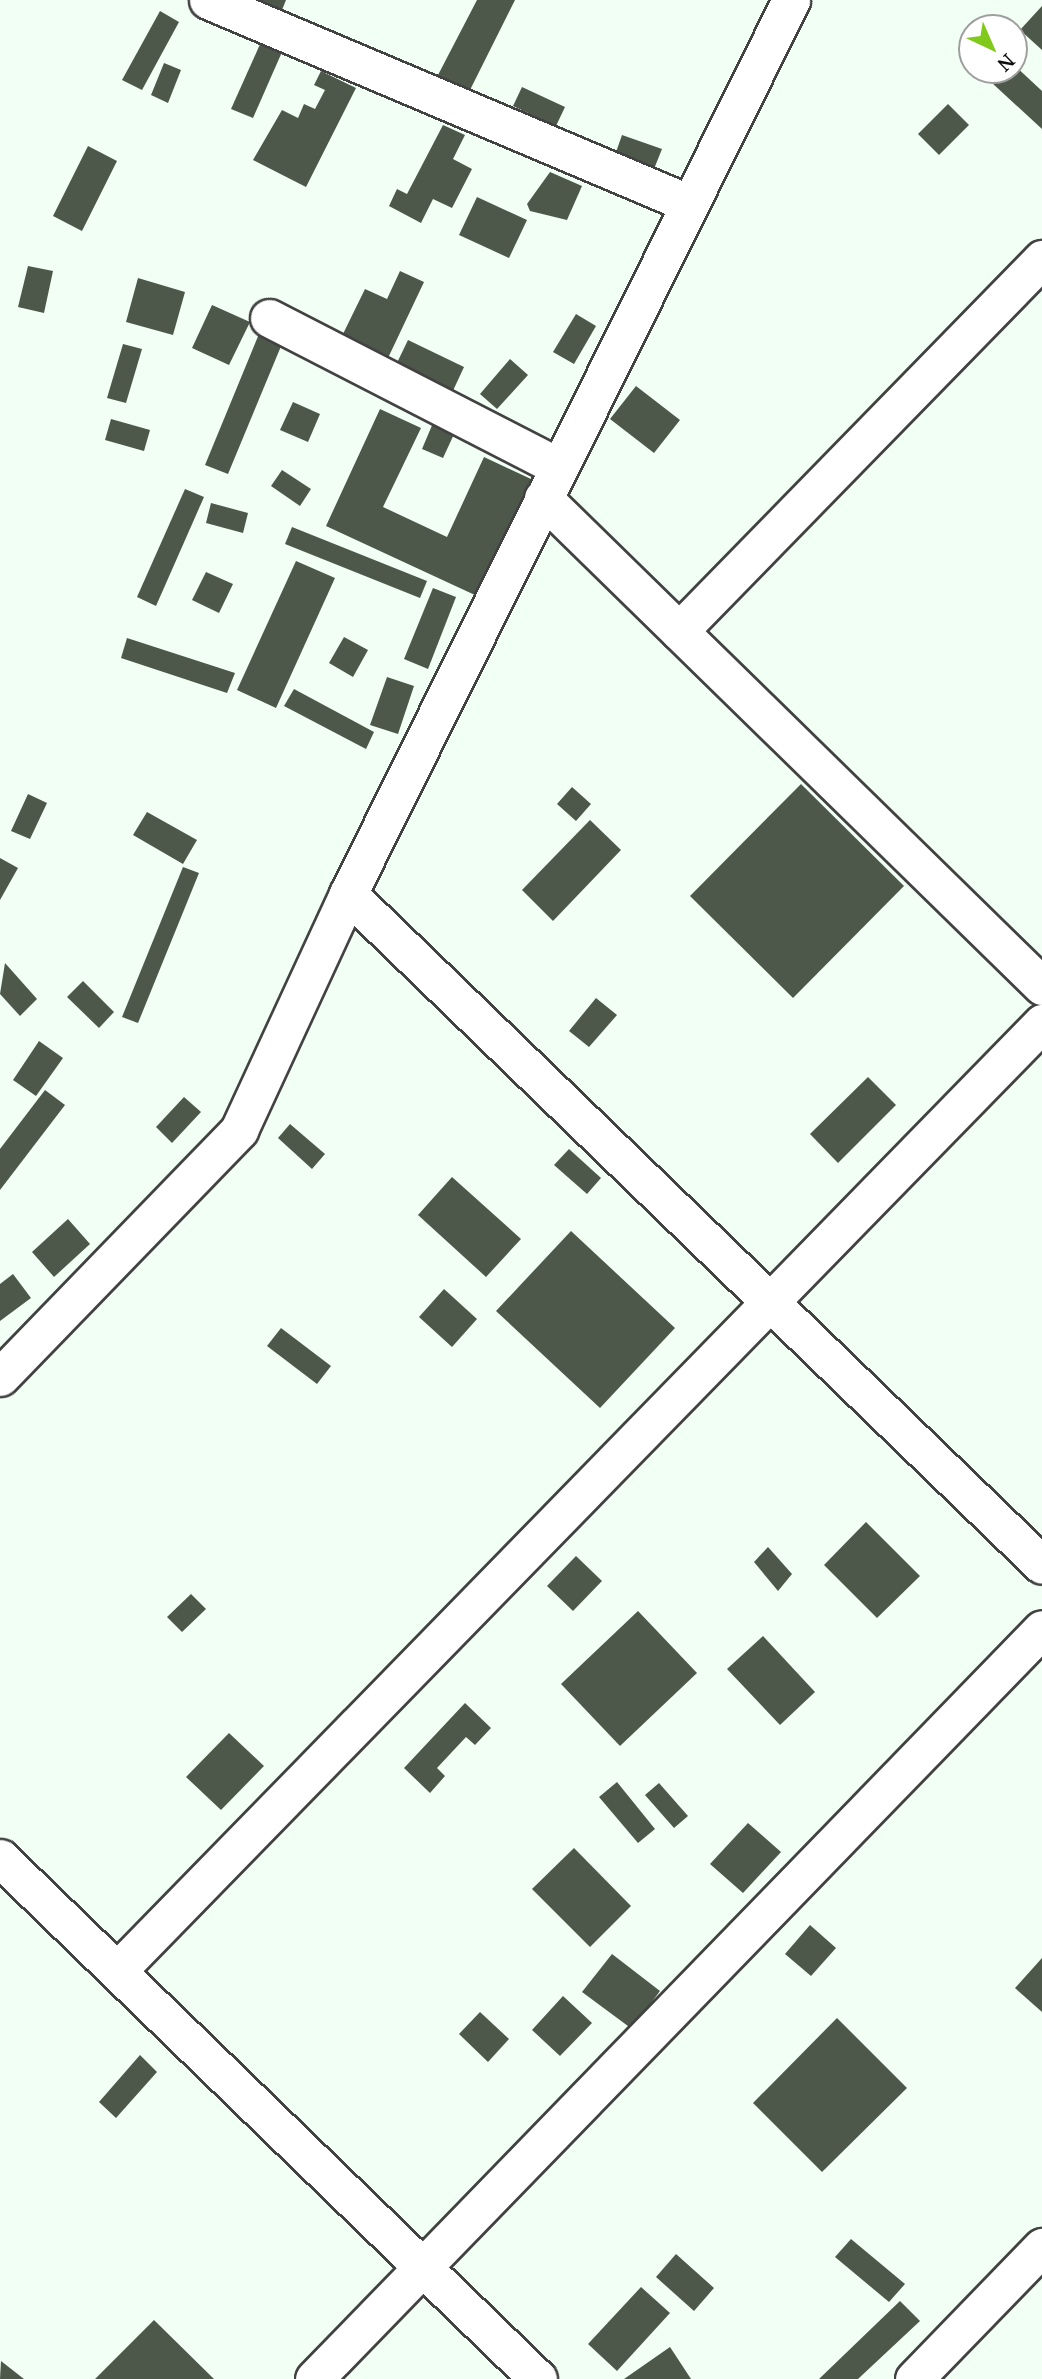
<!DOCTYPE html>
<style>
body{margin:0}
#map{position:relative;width:1042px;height:2379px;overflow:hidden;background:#f1fff5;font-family:"Noto Serif",serif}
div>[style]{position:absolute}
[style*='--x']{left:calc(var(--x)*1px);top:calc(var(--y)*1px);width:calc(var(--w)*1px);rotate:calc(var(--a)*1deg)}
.building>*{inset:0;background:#4d584a}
.roads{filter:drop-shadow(2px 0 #424242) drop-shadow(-2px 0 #424242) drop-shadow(0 2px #424242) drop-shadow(0 -2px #424242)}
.minor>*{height:37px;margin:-18.5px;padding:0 18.5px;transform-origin:18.5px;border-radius:18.5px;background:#fff}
span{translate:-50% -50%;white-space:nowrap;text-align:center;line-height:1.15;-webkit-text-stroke:7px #fff;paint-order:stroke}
.north{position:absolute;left:958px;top:14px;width:70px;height:70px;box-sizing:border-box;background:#fff;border:2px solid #9f9f9f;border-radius:50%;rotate:136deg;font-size:19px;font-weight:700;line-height:28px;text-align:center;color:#0f0f0f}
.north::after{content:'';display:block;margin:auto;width:24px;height:32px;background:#82c91d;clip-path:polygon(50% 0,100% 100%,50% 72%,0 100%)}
</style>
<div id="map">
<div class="building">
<div style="clip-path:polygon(242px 0,286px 0,280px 15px)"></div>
<div style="clip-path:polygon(477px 0,515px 0,470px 90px,438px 75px)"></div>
<div style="clip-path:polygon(1042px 6px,1042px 50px,1020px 30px)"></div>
<div style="clip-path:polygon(160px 11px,179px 22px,142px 90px,122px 80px)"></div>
<div style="clip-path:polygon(261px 42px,282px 52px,253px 118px,231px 109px)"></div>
<div style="clip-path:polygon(164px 63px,181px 70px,168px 103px,151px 95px)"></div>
<div style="clip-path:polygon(1014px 65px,1042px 91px,1042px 129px,978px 70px)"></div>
<div style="clip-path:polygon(321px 71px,356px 88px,306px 187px,253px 160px,282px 110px,298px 118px,304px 104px,315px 109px,325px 90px,314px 85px)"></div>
<div style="clip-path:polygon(522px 87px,565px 107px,556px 126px,513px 106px)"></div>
<div style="clip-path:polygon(948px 104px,969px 125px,939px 155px,918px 134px)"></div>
<div style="clip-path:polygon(443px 125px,465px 135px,453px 159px,472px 169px,452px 208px,433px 199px,421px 223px,389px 206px,397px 189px,407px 194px)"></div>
<div style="clip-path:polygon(622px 135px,662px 149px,654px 169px,615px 155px)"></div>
<div style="clip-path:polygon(88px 146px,117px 161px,82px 231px,53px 216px)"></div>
<div style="clip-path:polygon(550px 172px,582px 186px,567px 220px,530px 211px,527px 204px)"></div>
<div style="clip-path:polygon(477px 197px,527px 220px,509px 258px,459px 235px)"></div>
<div style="clip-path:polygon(28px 266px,53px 271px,44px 313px,18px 307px)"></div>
<div style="clip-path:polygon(400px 271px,424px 282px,388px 358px,342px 336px,365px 289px,387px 299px)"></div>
<div style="clip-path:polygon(138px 278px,185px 292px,173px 335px,126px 322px)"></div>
<div style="clip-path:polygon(212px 305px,250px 322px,229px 365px,192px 348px)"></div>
<div style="clip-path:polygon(576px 314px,596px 326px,574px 364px,553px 352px)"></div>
<div style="clip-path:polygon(261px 329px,284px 339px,228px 474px,205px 465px)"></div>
<div style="clip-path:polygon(408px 340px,464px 367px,451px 395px,394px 369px)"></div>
<div style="clip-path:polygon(123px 344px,142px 349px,126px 403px,107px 398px)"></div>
<div style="clip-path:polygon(510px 359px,528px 375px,497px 409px,480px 394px)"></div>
<div style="clip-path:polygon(636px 386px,680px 420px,654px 453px,610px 419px)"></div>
<div style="clip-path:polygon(293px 402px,320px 414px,308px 442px,280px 430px)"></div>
<div style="clip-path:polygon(380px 409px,421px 428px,383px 507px,447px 537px,484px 457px,531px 479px,477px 596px,326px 526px)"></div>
<div style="clip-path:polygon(111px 419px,150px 430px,144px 451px,105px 440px)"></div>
<div style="clip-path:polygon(433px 423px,455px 432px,443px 458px,422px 449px)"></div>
<div style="clip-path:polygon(282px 470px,311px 489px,300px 506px,271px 486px)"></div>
<div style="clip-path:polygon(185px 489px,204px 497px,156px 606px,137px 597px)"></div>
<div style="clip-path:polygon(211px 503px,248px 513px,243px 533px,206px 523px)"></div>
<div style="clip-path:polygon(292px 527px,427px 581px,420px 598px,285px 544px)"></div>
<div style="clip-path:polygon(296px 561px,335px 578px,276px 708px,237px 690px)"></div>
<div style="clip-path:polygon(206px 572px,233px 584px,219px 613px,192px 600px)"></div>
<div style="clip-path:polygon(433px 588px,456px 597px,428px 669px,404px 659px)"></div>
<div style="clip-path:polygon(344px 637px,368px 650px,353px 677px,329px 663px)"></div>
<div style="clip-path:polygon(127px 638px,235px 673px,227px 693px,121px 658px)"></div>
<div style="clip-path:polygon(387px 677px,414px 686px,398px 734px,370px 725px)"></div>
<div style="clip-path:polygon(294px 689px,374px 732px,366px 749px,284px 706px)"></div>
<div style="clip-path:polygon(801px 784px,904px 886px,793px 998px,690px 896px)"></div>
<div style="clip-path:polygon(572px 787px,591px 804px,576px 821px,557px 804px)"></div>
<div style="clip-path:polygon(28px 794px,47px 803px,30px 839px,11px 831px)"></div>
<div style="clip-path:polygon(147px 812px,197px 840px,183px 864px,133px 835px)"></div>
<div style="clip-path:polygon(590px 820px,621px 850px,553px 921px,522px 890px)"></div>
<div style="clip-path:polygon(0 858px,18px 868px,0 900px)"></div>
<div style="clip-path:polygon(183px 867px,199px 873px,138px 1023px,122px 1017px)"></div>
<div style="clip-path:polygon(5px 963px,37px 999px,20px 1016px,0 994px)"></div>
<div style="clip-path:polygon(83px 981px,114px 1012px,99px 1028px,67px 997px)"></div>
<div style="clip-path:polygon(596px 998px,617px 1015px,589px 1047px,569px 1031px)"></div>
<div style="clip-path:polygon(39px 1041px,63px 1058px,36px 1096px,13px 1080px)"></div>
<div style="clip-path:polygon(868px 1077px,896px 1105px,838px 1163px,810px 1134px)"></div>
<div style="clip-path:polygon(45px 1090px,65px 1105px,0 1190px,0 1149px)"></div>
<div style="clip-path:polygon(184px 1097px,201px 1112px,172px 1143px,156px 1127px)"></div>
<div style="clip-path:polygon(290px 1124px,325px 1154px,312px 1169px,278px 1138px)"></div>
<div style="clip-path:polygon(569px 1149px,601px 1178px,587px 1194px,554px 1165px)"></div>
<div style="clip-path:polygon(452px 1177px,521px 1239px,486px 1277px,418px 1215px)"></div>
<div style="clip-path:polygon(68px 1219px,90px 1244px,54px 1277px,32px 1252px)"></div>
<div style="clip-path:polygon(571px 1231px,675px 1328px,600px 1408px,496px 1311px)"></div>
<div style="clip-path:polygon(13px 1274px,31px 1298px,0 1321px,0 1284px)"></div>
<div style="clip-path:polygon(444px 1289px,477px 1319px,452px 1347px,419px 1317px)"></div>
<div style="clip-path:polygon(281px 1328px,331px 1366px,317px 1384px,267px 1346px)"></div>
<div style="clip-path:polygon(866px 1522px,920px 1576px,877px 1618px,824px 1565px)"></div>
<div style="clip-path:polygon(768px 1547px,792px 1574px,778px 1591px,754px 1562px)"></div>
<div style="clip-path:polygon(576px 1556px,602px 1581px,573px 1611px,547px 1586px)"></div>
<div style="clip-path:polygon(191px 1594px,206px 1609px,182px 1632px,167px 1617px)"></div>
<div style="clip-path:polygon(638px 1611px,697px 1673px,620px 1746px,561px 1684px)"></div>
<div style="clip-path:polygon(763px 1636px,815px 1692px,780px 1725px,727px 1669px)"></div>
<div style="clip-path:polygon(465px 1703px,491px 1728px,475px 1745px,466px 1737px,437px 1768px,445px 1776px,430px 1793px,404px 1768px)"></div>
<div style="clip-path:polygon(229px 1733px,264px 1766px,221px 1810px,186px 1777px)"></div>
<div style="clip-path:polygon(617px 1782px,655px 1829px,638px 1843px,599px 1797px)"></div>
<div style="clip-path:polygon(659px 1783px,688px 1816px,674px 1828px,645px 1795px)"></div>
<div style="clip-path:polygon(748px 1823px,781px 1852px,743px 1893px,710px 1864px)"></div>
<div style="clip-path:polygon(574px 1848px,631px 1906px,590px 1947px,532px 1889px)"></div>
<div style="clip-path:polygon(810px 1925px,836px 1948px,811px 1976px,785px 1954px)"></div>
<div style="clip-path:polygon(612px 1954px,660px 1991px,632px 2029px,582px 1992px)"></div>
<div style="clip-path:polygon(1042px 1958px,1042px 2012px,1015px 1988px)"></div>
<div style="clip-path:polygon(563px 1996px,592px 2023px,560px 2056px,532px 2030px)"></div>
<div style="clip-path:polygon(480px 2012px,509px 2039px,488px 2062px,459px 2034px)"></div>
<div style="clip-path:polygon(837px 2018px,907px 2088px,822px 2172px,753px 2103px)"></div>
<div style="clip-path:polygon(140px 2055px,157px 2072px,116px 2118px,99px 2102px)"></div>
<div style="clip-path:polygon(851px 2239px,905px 2284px,889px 2302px,835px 2257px)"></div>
<div style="clip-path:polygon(676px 2254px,714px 2288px,694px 2311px,656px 2277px)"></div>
<div style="clip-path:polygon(641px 2287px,670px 2313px,617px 2371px,588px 2344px)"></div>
<div style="clip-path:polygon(900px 2301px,920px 2321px,858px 2379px,819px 2379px)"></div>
<div style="clip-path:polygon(154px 2320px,214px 2379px,95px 2379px)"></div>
<div style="clip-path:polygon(670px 2347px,691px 2379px,624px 2379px)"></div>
<div style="clip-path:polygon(1px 2361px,24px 2379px,0 2379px)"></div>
</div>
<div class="roads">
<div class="minor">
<div style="--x:208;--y:0;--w:523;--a:22.94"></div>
<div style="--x:269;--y:318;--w:326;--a:27.2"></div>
<div style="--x:543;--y:498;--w:698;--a:44.36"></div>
<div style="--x:679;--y:631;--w:520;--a:-45.7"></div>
<div style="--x:348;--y:894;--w:965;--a:44.03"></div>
<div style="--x:0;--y:1377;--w:344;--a:-45.9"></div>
<div style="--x:239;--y:1130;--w:260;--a:-65.2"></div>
<div style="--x:348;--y:894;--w:998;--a:-63.64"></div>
<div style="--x:0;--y:1858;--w:749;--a:44.08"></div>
<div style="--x:117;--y:1971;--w:1325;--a:-45.7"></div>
<div style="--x:314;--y:2379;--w:1045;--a:-45.85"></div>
<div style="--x:914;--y:2379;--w:184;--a:-45.9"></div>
</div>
</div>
<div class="north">N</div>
</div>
